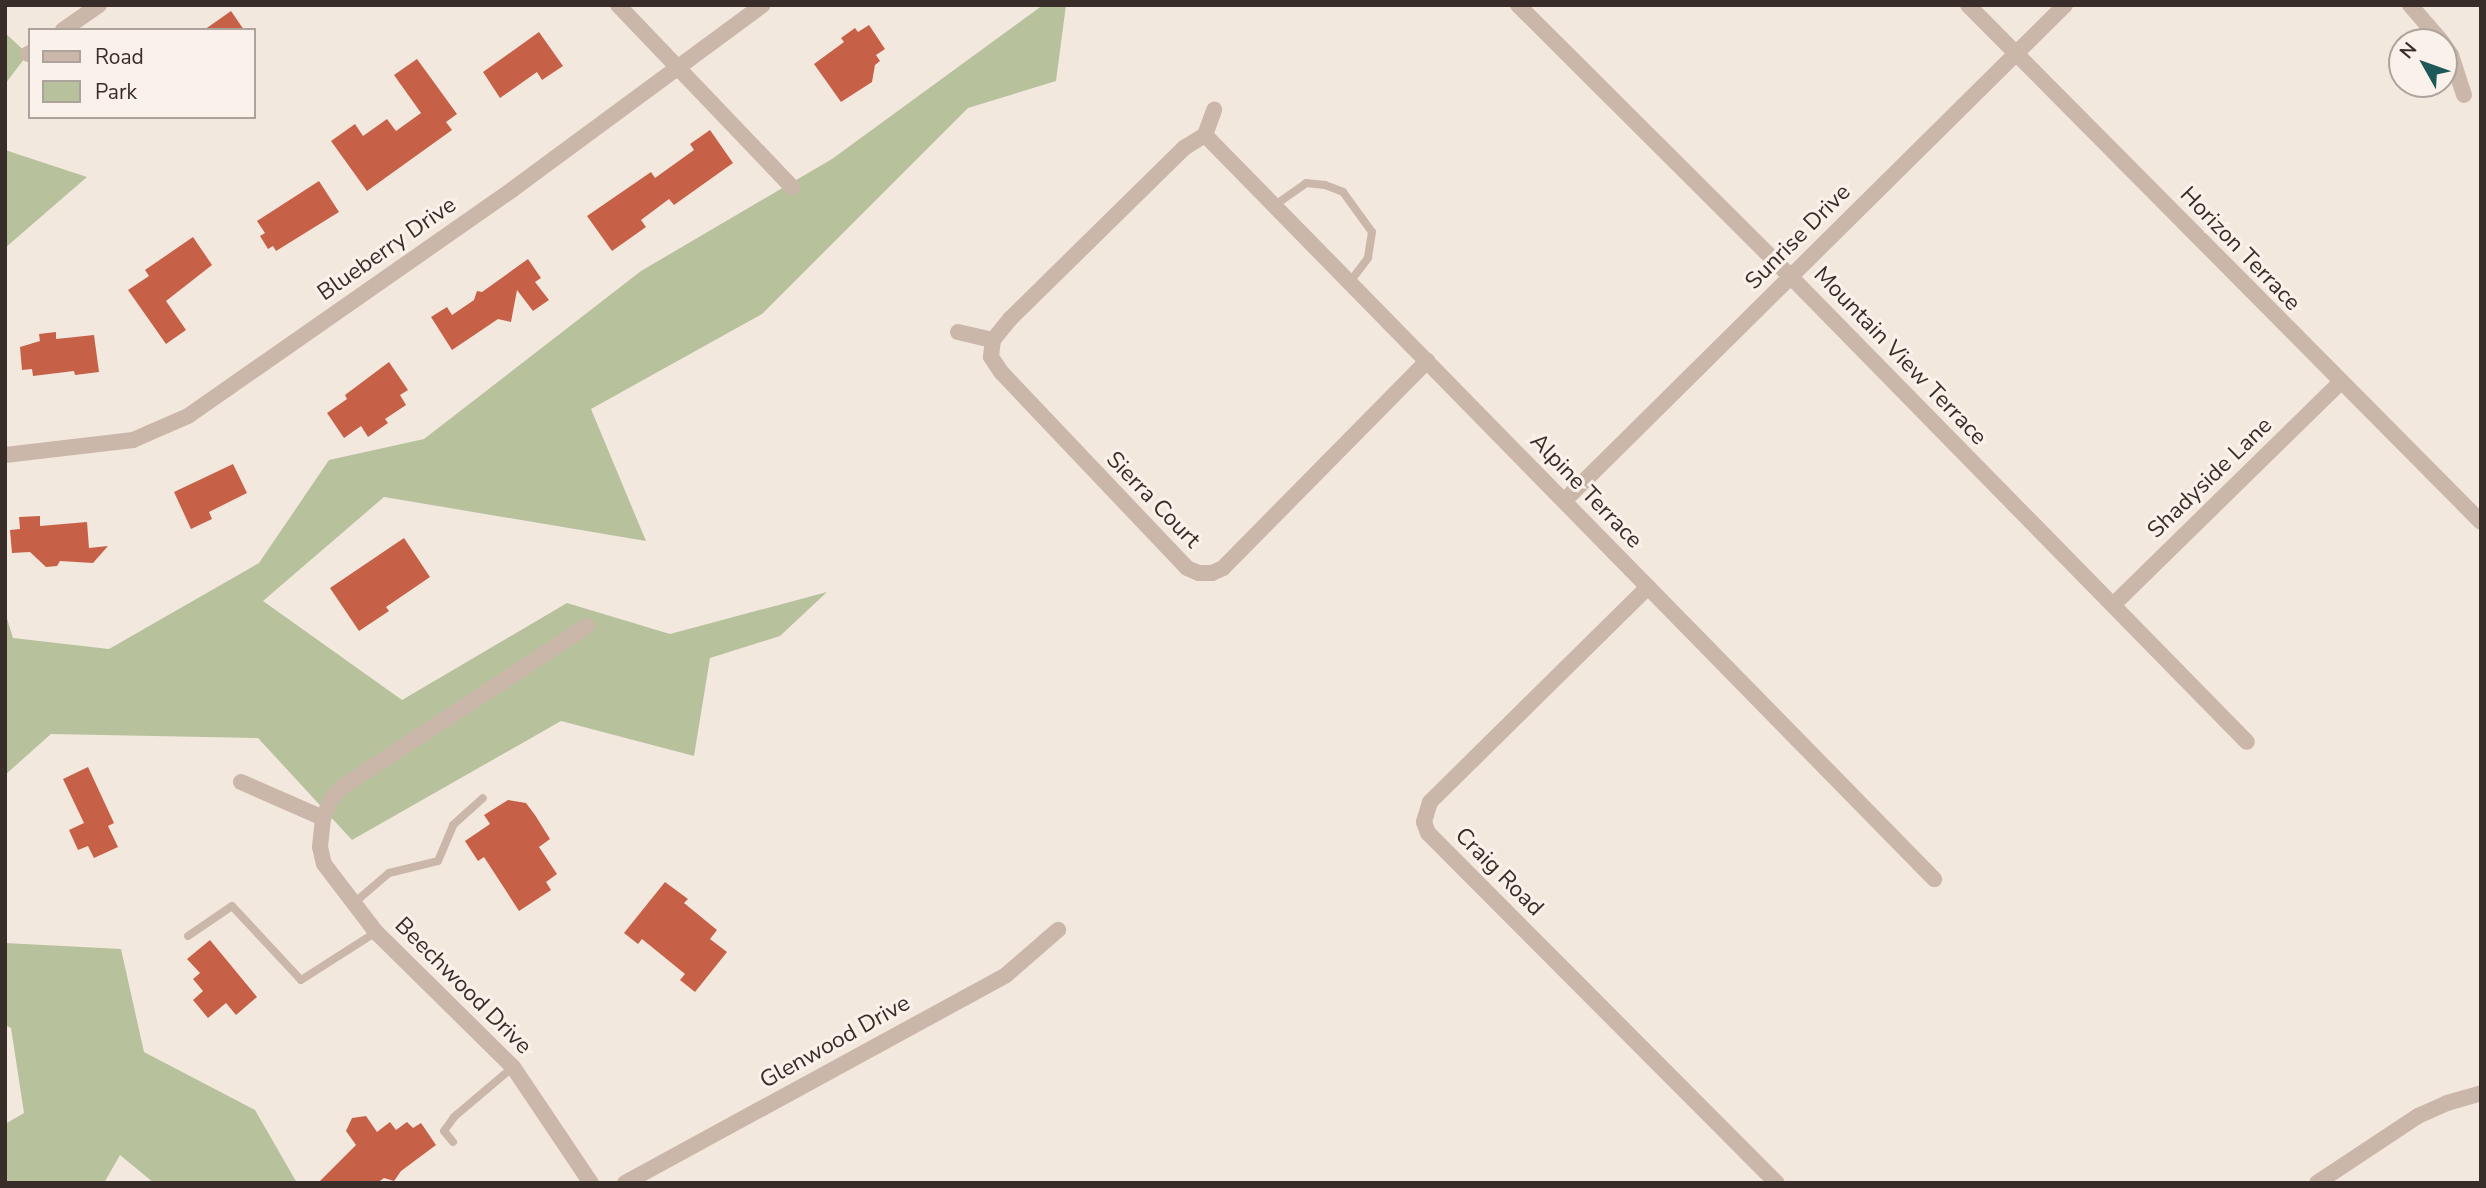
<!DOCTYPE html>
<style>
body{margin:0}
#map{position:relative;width:2486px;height:1188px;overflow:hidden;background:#f3e8de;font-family:"Nunito Sans",sans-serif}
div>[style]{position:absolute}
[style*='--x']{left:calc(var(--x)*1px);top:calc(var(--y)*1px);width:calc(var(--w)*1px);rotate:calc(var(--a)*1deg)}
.green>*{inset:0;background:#b7c29d}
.building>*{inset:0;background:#c66148}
.lane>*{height:8px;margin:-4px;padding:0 4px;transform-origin:4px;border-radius:4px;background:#cbb7a9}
.street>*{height:16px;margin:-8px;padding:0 8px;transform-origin:8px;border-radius:8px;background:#cbb7a9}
span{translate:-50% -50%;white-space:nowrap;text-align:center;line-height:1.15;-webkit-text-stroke:6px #faf2ea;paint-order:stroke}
.street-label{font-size:23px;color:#382d29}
.frame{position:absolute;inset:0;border:7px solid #382d29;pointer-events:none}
.legend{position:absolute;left:28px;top:28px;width:228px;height:91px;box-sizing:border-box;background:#faf2ea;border:2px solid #aca39d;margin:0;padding:9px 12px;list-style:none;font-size:21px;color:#382d29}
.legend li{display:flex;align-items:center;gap:14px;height:35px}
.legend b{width:35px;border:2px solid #aca39d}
.north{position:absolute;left:2388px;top:28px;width:70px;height:70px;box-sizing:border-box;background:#faf2ea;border:2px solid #aca39d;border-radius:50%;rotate:310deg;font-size:19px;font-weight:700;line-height:28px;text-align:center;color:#382d29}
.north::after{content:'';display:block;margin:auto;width:24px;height:32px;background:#1e595a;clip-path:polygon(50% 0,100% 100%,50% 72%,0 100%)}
</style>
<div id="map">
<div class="green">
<div style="clip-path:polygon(1043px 5px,1066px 5px,1056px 81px,968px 108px,762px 314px,591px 409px,646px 541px,384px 497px,263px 601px,402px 700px,567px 603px,670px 634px,827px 592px,780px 636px,710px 658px,694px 756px,561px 721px,352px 840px,258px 738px,51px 734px,5px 775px,5px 612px,13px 638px,109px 649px,259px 563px,329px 460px,424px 439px,641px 271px,832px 159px)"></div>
<div style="clip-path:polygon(5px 33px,28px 54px,5px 84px)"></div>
<div style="clip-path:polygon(5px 150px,87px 177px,5px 248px)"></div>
<div style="clip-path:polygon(5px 943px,121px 949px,144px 1052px,255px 1110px,297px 1183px,154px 1183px,120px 1155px,104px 1183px,5px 1183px,5px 1124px,24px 1113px,11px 1028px,5px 1025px)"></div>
</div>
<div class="building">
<div style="clip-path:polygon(231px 11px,244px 30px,204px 30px)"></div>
<div style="clip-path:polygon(869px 25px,885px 49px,876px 55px,880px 61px,875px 65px,872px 82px,841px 102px,814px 64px,844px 42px,841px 38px,855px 28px,858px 32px)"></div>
<div style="clip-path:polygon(539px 32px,563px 66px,542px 80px,537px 72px,500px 98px,483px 72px)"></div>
<div style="clip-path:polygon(417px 59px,457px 114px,446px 122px,452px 130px,367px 191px,331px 141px,355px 124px,363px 136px,387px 119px,396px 131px,421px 113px,394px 75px)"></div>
<div style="clip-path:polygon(710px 130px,733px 163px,674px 205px,669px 199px,641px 220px,646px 227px,612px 251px,587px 216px,651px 172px,655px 178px,694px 150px,690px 144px)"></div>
<div style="clip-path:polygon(319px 181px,339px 212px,276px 251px,273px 246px,268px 249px,260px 236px,265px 233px,257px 221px)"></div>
<div style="clip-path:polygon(193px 237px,212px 265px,166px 301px,186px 330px,166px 344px,128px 290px,149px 276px,145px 270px)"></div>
<div style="clip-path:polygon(528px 259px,541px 278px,535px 282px,549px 300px,533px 311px,517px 290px,511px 322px,498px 319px,452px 350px,431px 317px,447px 307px,452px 315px,474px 300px,477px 291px,482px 292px)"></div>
<div style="clip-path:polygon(56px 332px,56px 339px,94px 335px,99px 372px,75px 375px,74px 371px,33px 376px,32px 369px,22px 370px,20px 347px,40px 341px,39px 334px)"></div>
<div style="clip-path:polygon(389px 362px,408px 390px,400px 395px,406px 405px,385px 419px,388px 423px,368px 437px,361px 426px,344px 438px,327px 413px,347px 399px,345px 395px)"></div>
<div style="clip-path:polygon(233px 464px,247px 493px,209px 512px,212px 519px,191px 529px,174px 492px)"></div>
<div style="clip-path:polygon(40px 516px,40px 526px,87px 522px,89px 548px,108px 546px,93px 563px,60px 561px,57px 566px,46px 567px,30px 552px,12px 553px,10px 530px,20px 529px,19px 517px)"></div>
<div style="clip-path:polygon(404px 538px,430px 577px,386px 607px,389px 611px,359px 631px,330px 588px)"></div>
<div style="clip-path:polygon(88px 767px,114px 823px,108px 826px,118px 847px,94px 858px,88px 846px,78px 850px,69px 830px,84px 823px,63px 779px)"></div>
<div style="clip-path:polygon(508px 800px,526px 803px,535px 815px,550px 839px,539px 847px,557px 874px,546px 882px,551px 890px,519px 911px,484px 857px,478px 861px,465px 841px,490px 824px,484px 815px)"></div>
<div style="clip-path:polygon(665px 882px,688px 899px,684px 903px,717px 930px,710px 939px,727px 952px,695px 992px,680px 980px,685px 974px,642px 939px,638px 944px,624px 933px)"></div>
<div style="clip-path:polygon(210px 940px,257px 997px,236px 1015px,226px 1003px,208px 1018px,193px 1000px,203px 991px,193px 979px,200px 973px,187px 959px)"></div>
<div style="clip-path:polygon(366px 1116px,377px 1132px,390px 1122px,396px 1130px,407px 1122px,413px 1128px,421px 1123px,436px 1145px,401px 1171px,394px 1181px,384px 1178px,377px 1183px,318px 1183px,356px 1145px,346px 1131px,352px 1118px)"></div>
</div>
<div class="lane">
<div style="--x:1275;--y:205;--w:38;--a:-35"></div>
<div style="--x:1306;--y:183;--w:19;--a:6"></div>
<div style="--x:1325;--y:185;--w:19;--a:21"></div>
<div style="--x:1343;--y:192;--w:49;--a:54.1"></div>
<div style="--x:1372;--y:232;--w:26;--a:99"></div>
<div style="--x:1368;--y:258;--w:30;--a:127"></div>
<div style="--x:354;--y:903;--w:46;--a:-40.6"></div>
<div style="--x:389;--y:873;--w:50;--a:-13.8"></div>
<div style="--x:438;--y:861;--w:39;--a:-67"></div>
<div style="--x:453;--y:825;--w:40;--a:-42"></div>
<div style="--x:188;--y:936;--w:53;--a:-34.3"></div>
<div style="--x:232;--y:906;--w:101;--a:47"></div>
<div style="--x:301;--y:980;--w:89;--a:-32.6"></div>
<div style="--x:453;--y:1142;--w:14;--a:-129"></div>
<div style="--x:444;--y:1131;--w:17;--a:-54"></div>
<div style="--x:454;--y:1117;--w:77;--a:-40.3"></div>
</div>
<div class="street">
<div style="--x:618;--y:5;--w:252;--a:46.3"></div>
<div style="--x:1518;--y:5;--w:385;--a:44.9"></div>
<div style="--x:1791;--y:277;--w:651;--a:45.56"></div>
<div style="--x:1968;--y:5;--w:728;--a:45.22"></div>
<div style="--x:2410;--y:5;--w:49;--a:49.1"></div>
<div style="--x:63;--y:30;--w:44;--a:-34.8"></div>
<div style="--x:2444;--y:45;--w:12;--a:55"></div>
<div style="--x:2451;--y:55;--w:42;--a:72"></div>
<div style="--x:28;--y:54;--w:2;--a:-27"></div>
<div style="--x:1205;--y:135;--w:1042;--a:45.58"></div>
<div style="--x:958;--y:332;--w:36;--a:13"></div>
<div style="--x:993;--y:340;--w:27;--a:-51"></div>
<div style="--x:1010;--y:319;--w:244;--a:-44.5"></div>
<div style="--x:1184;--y:148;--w:25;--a:-32"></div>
<div style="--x:1205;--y:135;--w:27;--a:-70"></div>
<div style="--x:993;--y:340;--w:17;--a:97"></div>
<div style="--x:991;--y:357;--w:18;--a:56"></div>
<div style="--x:1001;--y:372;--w:270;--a:46.5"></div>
<div style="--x:1187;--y:568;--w:13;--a:23"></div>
<div style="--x:1199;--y:573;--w:13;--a:0"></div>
<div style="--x:1212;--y:573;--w:12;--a:-24"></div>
<div style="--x:1223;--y:568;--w:291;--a:-45.4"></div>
<div style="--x:5;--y:455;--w:129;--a:-6.7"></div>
<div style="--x:133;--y:440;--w:60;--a:-23.6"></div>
<div style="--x:188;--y:416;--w:396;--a:-34.9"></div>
<div style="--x:513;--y:189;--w:310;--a:-36.4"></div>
<div style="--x:1564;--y:501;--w:705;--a:-44.71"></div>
<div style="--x:1648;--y:587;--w:306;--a:135.4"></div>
<div style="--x:1430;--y:802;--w:21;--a:107"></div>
<div style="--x:1424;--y:822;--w:12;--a:70"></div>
<div style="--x:1428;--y:833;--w:494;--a:45.1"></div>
<div style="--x:2113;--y:605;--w:318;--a:-44.4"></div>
<div style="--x:587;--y:626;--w:292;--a:146.7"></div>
<div style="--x:343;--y:786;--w:18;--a:131"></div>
<div style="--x:331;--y:800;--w:20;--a:114"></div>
<div style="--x:323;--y:818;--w:29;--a:96"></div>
<div style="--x:320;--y:847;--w:17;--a:77"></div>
<div style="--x:324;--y:864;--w:86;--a:52.6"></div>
<div style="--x:376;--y:932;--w:192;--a:44.6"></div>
<div style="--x:513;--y:1067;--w:140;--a:56.1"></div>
<div style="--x:241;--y:782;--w:90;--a:23.7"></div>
<div style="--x:625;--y:1183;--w:434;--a:-28.6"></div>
<div style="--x:1006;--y:975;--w:69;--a:-40.9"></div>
<div style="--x:2317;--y:1183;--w:121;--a:-33.6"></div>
<div style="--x:2418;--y:1116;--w:32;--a:-24"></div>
<div style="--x:2447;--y:1103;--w:35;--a:-16"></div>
</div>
<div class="street-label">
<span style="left:1798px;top:237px;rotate:-45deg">Sunrise Drive</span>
<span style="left:387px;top:249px;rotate:-35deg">Blueberry Drive</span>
<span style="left:2240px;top:249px;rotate:46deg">Horizon Terrace</span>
<span style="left:1900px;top:356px;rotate:46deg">Mountain View Terrace</span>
<span style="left:2210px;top:478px;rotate:-44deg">Shadyside Lane</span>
<span style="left:1586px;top:491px;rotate:46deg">Alpine Terrace</span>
<span style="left:1153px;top:500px;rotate:46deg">Sierra Court</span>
<span style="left:1499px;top:872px;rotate:45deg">Craig Road</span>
<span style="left:463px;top:986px;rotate:45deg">Beechwood Drive</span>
<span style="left:835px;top:1042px;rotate:-29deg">Glenwood Drive</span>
</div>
<div class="frame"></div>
<ul class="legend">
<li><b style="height:9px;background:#cbb7a9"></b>Road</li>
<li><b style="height:19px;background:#b7c29d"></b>Park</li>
</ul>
<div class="north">N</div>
</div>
